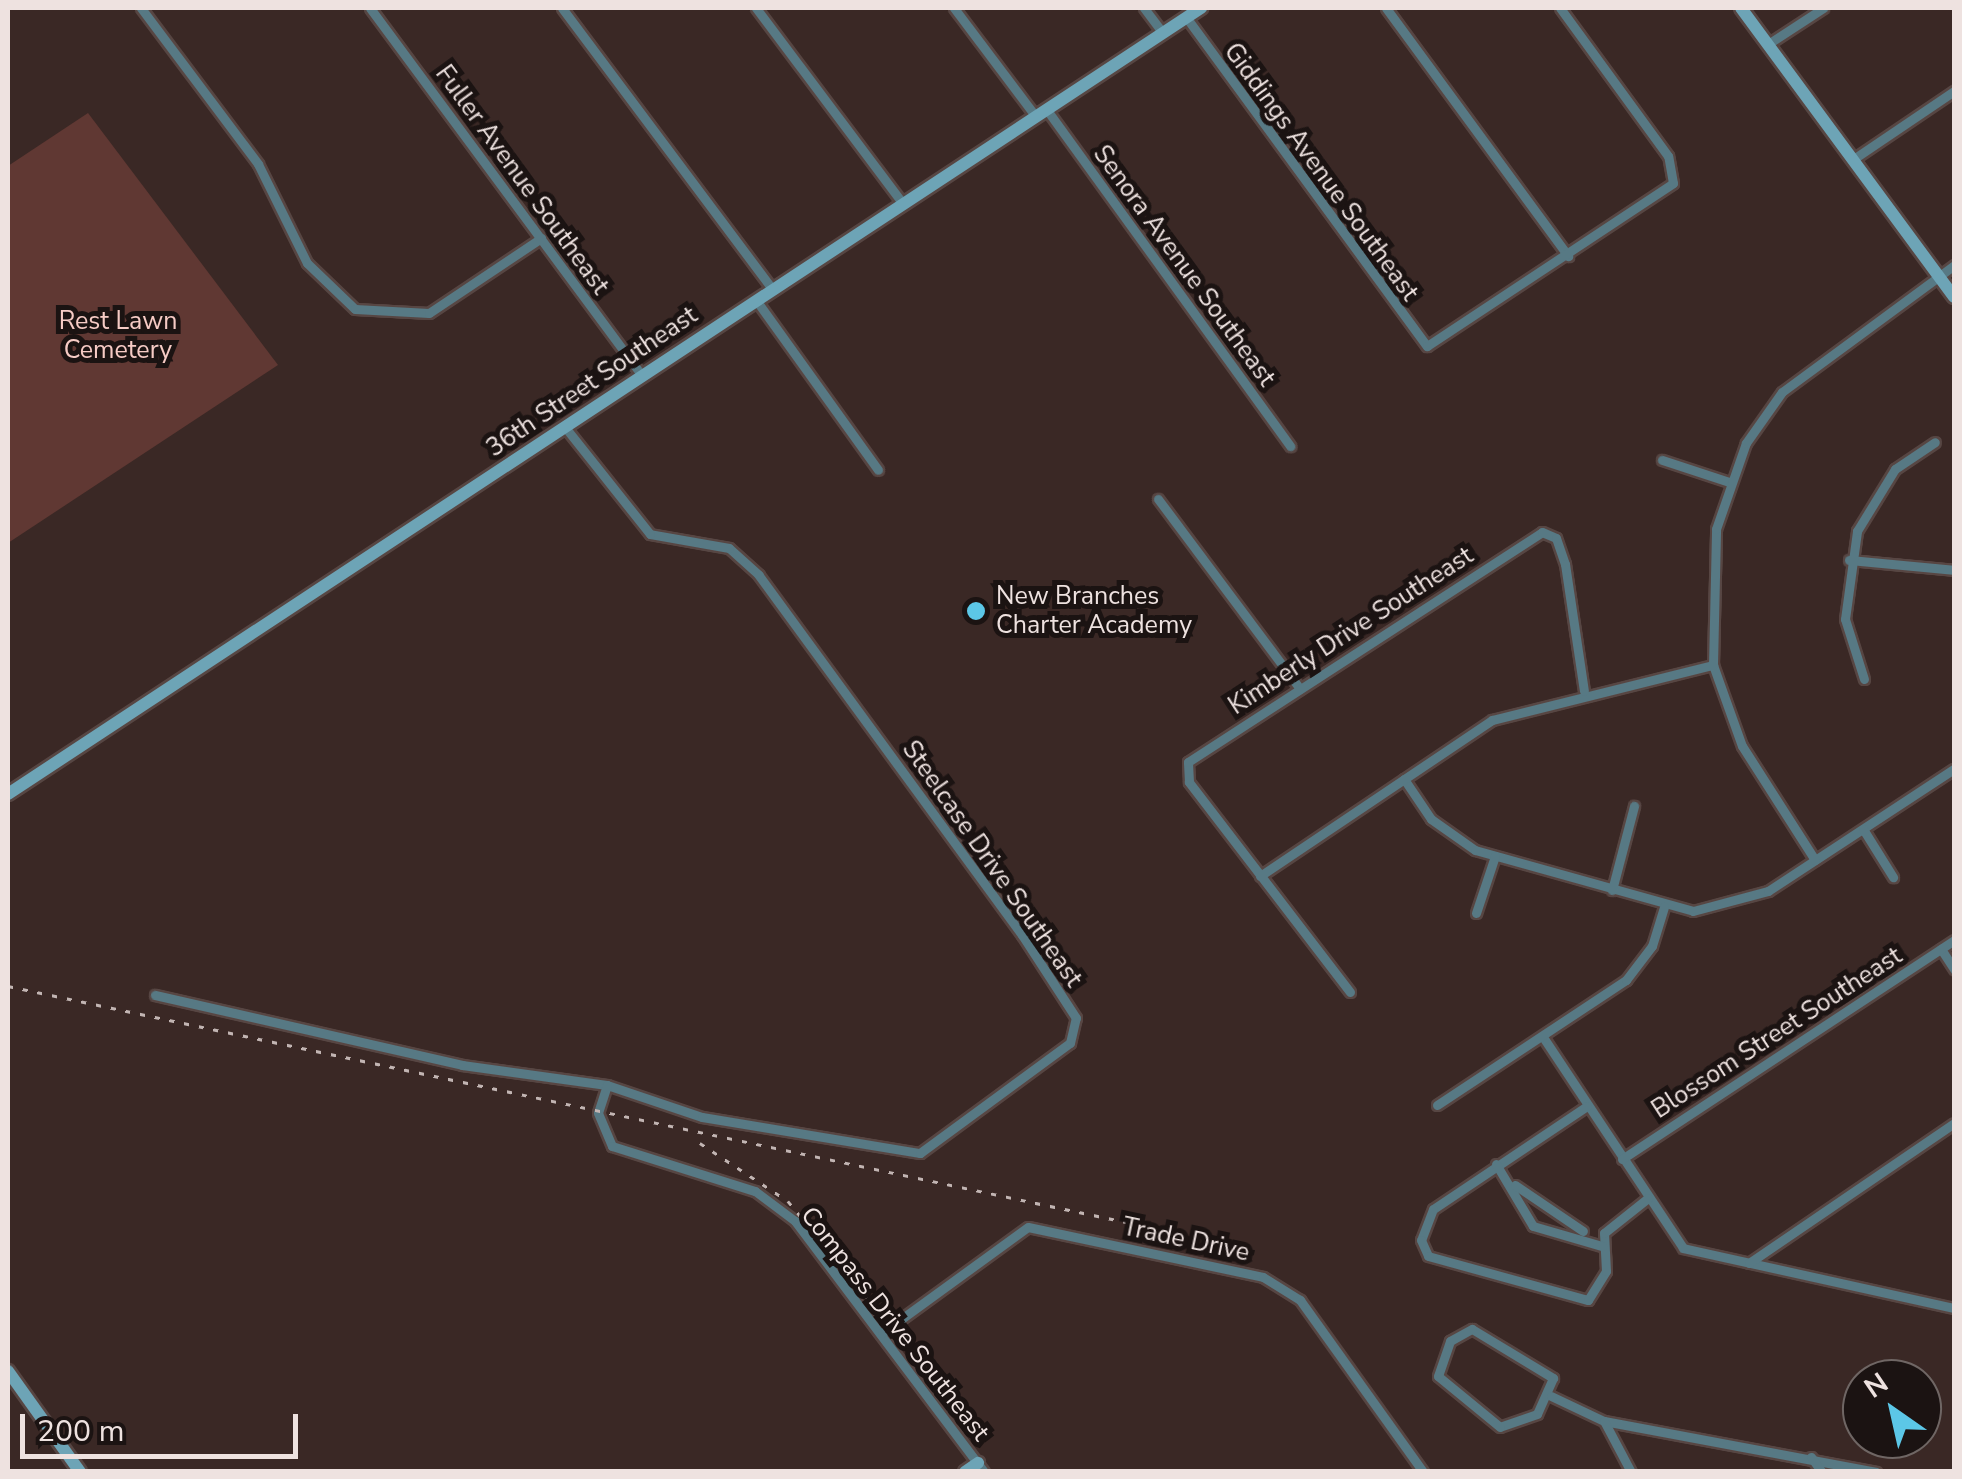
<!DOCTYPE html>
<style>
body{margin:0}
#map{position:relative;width:1962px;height:1479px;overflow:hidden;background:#3a2825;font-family:"Nunito Sans",sans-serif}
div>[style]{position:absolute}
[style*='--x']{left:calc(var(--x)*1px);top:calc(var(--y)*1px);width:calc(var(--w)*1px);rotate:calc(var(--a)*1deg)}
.green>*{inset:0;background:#603833}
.roads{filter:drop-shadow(2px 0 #574643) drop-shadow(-2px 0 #574643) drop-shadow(0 2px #574643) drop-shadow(0 -2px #574643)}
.street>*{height:9px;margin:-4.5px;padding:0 4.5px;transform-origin:4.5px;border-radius:4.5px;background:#577984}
.secondary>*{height:12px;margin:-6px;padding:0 6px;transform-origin:6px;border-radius:6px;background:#6da4b6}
.rail>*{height:2.5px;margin-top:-1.25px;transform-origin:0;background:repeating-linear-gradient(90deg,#c2b5b3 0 5px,transparent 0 15px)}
.dots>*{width:28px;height:28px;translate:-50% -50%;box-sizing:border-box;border:5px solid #1b1312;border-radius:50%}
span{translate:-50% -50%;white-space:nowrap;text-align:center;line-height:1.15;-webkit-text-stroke:10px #1b1312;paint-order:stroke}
.street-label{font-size:25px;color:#eee2e0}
.park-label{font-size:25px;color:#f6cbc5}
.poi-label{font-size:25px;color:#eee2e0}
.left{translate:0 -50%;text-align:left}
.frame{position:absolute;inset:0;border:10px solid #eee2e0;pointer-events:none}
.north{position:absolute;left:1842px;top:1359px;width:100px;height:100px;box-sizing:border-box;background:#1b1312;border:2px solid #6f6664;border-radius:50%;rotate:326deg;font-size:28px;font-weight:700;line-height:40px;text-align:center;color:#eee2e0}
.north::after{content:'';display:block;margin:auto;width:35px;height:45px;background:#5cc7e7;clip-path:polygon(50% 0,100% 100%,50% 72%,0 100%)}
.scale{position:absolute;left:20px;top:1414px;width:278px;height:45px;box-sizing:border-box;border:5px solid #eee2e0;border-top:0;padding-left:12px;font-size:30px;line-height:35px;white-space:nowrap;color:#eee2e0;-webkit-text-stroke:8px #1b1312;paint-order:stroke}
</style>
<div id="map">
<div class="green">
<div style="clip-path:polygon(88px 113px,278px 365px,8px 543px,8px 166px)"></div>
</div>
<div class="roads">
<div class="street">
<div style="--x:141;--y:8;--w:195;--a:53.1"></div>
<div style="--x:258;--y:164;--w:110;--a:63.7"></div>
<div style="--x:307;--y:263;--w:66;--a:43.8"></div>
<div style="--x:355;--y:309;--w:74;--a:3.1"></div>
<div style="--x:429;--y:313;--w:135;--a:-33.8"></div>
<div style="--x:370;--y:8;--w:457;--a:53.5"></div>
<div style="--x:562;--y:8;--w:351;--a:53.2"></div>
<div style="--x:756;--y:8;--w:245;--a:53.1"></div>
<div style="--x:954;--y:8;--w:136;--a:53"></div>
<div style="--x:1144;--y:8;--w:30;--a:53"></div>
<div style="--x:1386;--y:8;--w:308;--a:53.7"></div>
<div style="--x:1186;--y:17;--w:408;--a:53.8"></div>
<div style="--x:1427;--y:346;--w:295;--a:-33.5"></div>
<div style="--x:1673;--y:183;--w:27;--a:-100"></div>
<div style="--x:1668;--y:156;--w:183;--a:-126.1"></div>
<div style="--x:1768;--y:44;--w:66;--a:-33.2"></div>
<div style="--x:1047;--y:110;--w:415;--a:54.1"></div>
<div style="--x:1855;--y:158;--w:120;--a:-34.1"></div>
<div style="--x:756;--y:300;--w:209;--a:54.3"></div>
<div style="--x:1662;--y:460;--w:71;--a:18.2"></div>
<div style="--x:1158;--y:499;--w:237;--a:53.2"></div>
<div style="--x:1849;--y:560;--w:105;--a:5.4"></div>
<div style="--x:1864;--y:679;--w:63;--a:-107.6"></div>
<div style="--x:1845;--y:619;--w:89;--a:-82.2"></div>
<div style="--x:1857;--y:531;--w:73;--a:-58.5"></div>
<div style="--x:1895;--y:469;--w:48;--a:-34"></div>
<div style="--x:1404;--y:779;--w:48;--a:56"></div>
<div style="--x:1431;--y:819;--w:54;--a:35.2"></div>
<div style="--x:1475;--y:850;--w:226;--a:15.6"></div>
<div style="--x:1693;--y:911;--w:78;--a:-14.9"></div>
<div style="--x:1768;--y:891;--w:222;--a:-33.3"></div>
<div style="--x:1863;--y:829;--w:57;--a:58"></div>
<div style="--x:1815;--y:860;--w:135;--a:-122.6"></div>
<div style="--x:1742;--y:746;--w:86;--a:-109.7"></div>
<div style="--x:1713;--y:665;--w:136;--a:-88.7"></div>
<div style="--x:1716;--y:529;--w:91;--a:-70.8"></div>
<div style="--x:1746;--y:443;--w:62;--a:-54.8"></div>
<div style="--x:1782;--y:392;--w:214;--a:-36.4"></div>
<div style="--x:1260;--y:876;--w:280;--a:-33.9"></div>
<div style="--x:1492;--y:720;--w:228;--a:-14"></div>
<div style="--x:1612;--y:890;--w:87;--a:-75.3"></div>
<div style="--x:1476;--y:913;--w:60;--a:-71.6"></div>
<div style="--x:1941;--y:949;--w:24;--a:57"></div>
<div style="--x:1350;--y:992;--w:265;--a:-127.5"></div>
<div style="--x:1189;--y:782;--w:20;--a:-93"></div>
<div style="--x:1188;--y:762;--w:422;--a:-33"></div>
<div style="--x:1542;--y:532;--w:15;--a:23"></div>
<div style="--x:1556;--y:538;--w:28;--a:71"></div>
<div style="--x:1565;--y:564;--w:128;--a:81.5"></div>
<div style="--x:155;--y:995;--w:315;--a:12.8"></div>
<div style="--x:462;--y:1065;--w:146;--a:7.9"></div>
<div style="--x:607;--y:1085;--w:100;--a:18.6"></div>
<div style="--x:702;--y:1117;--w:221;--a:9.4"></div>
<div style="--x:920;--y:1153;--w:186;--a:-36.3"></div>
<div style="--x:1070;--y:1043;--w:26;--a:-77"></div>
<div style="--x:1076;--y:1018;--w:99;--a:-123"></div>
<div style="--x:1022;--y:935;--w:446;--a:-126.2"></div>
<div style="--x:759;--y:575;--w:40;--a:-138"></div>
<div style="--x:729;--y:548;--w:80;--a:-170"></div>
<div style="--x:650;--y:534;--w:137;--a:-128.5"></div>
<div style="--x:1543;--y:1037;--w:253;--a:56.4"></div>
<div style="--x:1683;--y:1248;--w:278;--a:12.5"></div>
<div style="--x:607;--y:1085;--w:29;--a:108"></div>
<div style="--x:598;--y:1113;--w:36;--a:67"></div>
<div style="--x:612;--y:1146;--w:150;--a:17.5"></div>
<div style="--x:755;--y:1191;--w:50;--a:36.9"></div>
<div style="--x:795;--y:1221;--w:314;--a:53"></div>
<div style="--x:1437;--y:1105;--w:227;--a:-33.5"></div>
<div style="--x:1626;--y:980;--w:43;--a:-52.6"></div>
<div style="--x:1652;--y:946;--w:41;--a:-72.9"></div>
<div style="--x:1587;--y:1106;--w:185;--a:146.2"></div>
<div style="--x:1433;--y:1209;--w:33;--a:111"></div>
<div style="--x:1421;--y:1240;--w:17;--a:66"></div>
<div style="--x:1428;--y:1256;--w:166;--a:15.4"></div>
<div style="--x:1588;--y:1300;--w:34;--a:-58"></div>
<div style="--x:1606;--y:1271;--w:38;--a:-93"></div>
<div style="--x:1604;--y:1233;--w:56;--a:-38.5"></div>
<div style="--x:1622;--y:1159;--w:398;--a:-33.4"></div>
<div style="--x:1496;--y:1164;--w:72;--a:59.2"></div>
<div style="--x:1533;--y:1226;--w:72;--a:16.2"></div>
<div style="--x:1515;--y:1185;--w:82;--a:34.1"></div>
<div style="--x:1749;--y:1263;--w:248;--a:-34.3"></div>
<div style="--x:1472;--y:1329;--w:95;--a:31.2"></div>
<div style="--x:1553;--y:1378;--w:39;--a:114"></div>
<div style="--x:1537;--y:1414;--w:39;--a:161"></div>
<div style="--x:1500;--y:1427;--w:80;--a:-140.6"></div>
<div style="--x:1438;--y:1376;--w:37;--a:-71"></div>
<div style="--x:1450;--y:1341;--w:25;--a:-29"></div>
<div style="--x:882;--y:1333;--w:180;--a:-36"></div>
<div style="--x:1028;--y:1227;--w:240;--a:12"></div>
<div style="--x:1263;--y:1277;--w:44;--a:31.9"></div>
<div style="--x:1300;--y:1300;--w:211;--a:54.4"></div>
<div style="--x:1551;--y:1396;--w:59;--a:25.3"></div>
<div style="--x:1604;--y:1421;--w:277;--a:10.6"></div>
<div style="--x:1604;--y:1421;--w:58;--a:62.1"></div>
<div style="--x:1811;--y:1457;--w:19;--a:54"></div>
</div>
<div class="secondary">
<div style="--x:1741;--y:8;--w:359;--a:53.6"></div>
<div style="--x:8;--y:794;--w:1429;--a:-33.38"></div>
<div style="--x:8;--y:1371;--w:124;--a:54.5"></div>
<div style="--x:965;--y:1472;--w:16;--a:-35"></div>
</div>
</div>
<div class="rail">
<div style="--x:8;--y:986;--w:1206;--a:11.92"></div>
<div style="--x:700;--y:1143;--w:105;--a:33.4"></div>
<div style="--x:788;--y:1201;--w:144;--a:50.7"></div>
</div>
<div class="dots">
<div style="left:976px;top:611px;background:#5cc7e7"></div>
</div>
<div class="street-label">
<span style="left:1321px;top:172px;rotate:54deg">Giddings Avenue Southeast</span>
<span style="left:522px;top:180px;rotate:54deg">Fuller Avenue Southeast</span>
<span style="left:1184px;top:266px;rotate:54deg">Senora Avenue Southeast</span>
<span style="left:592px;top:382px;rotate:-34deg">36th Street Southeast</span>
<span style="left:1351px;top:631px;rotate:-33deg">Kimberly Drive Southeast</span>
<span style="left:992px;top:864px;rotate:55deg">Steelcase Drive Southeast</span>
<span style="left:1777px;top:1033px;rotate:-33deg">Blossom Street Southeast</span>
<span style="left:1186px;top:1240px;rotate:12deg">Trade Drive</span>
<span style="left:895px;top:1324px;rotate:52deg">Compass Drive Southeast</span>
</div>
<div class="park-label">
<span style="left:118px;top:336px">Rest Lawn<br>Cemetery</span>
</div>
<div class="poi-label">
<span class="left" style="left:996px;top:611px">New Branches<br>Charter Academy</span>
</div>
<div class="frame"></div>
<div class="north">N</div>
<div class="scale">200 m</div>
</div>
